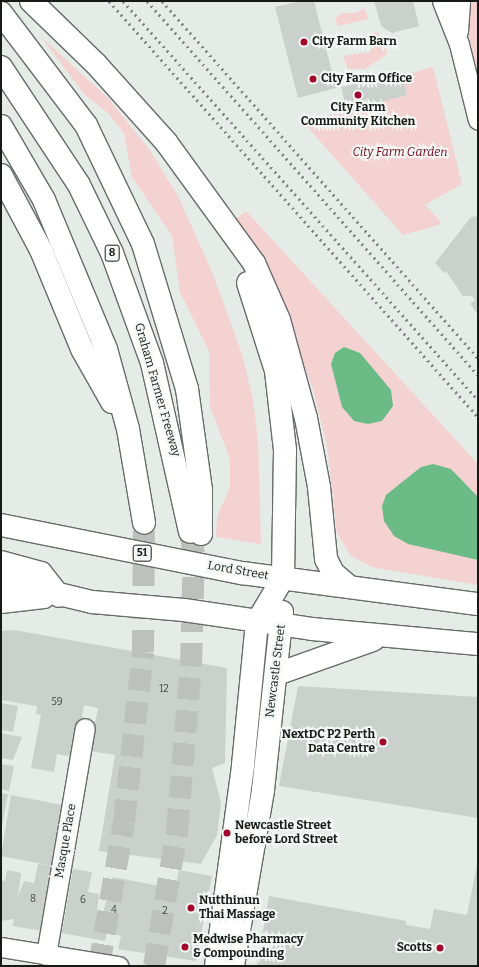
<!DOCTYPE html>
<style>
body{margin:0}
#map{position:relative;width:479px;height:967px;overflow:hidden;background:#e5ebe6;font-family:Bitter,serif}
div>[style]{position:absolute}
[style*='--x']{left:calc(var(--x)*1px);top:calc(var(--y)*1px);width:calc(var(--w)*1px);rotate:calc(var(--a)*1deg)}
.green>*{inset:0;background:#f4d2d1}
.water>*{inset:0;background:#6bbb86}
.building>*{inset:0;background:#cad0cc}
.highway-tunnel>*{height:22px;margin-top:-11px;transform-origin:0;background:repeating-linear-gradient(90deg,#bcc1bd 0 22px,transparent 0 33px)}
.roads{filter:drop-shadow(1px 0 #666c68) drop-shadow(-1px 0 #666c68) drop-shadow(0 1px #666c68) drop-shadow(0 -1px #666c68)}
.minor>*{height:19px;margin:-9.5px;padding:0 9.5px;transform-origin:9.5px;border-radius:9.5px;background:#fff}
.major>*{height:22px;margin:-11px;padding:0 11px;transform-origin:11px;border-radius:11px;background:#fff}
.highway>*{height:22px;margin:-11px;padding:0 11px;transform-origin:11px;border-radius:11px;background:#fff}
.rail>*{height:3px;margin-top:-1.5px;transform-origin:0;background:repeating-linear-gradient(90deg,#838783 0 2px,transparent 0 6px)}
.dots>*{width:11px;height:11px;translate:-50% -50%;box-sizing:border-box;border:2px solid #f2f8f4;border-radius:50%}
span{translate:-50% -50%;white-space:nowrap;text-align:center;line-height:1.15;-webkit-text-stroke:4px #f2f8f4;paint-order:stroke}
.number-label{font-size:10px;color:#444845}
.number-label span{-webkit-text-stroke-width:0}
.shield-label span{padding:1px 3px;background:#f2f8f4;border:1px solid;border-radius:3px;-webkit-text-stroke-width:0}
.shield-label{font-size:11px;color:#181a18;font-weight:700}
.poi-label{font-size:12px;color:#181a18;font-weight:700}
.left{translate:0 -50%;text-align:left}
.right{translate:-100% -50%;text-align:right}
.park-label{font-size:12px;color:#75031b;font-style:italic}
.street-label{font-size:12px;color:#181a18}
.frame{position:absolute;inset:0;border:2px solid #181a18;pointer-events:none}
</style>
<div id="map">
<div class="green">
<div style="clip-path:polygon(473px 1px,478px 1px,478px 72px,467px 30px,466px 12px)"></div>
<div style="clip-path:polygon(365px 8px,368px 19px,338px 26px,335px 20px,341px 13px,356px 13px)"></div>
<div style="clip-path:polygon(374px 32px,389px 37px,386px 55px,365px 69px,348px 69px,343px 56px,370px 52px)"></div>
<div style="clip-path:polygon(40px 36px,107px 97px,149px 149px,178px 196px,212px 272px,242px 354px,253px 400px,258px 440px,261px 544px,216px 537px,217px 517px,230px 487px,230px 459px,210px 407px,209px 351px,180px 292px,172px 236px,132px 177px,124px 133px,108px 113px,84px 94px)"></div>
<div style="clip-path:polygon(433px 67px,462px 184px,425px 205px,441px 222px,439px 225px,403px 235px,303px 122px,407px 95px,402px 76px)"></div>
<div style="clip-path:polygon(246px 211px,478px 464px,478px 585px,371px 567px,350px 555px,337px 533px,327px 446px,313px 389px,267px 270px,236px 219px)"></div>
</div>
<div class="water">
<div style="clip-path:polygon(344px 347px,360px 353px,391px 390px,393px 406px,382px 421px,368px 424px,354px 421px,342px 407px,331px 364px,335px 353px)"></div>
<div style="clip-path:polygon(433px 464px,451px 469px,478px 497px,478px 560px,408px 544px,394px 536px,384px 521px,382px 506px,386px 495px,421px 467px)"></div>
</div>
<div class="building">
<div style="clip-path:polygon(301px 1px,314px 1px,336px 88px,298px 98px,275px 7px)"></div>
<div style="clip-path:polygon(374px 1px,413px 1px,419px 26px,392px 33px,381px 26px)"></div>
<div style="clip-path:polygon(401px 72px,407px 95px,347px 111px,341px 87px)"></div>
<div style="clip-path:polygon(478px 216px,478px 314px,470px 304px,475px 300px,472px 296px,463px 296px,446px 271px,444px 273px,435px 263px,471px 217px)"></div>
<div style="clip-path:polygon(14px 630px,227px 668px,225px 763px,212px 768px,221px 803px,217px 835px,201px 864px,99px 851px,115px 755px,90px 751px,98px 708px,84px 705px,75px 757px,57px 754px,54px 772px,31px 768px,41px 715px,36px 714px,37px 706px,1px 700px,1px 631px)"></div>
<div style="clip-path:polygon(298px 686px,478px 697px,478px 818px,279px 786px)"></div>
<div style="clip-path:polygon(1px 703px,18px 706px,13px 732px,1px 730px)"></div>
<div style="clip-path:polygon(1px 733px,22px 737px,13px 760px,1px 758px)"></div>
<div style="clip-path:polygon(1px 764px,14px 766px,9px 791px,1px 789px)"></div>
<div style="clip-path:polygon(1px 793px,8px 794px,2px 826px,1px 826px)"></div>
<div style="clip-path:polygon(11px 795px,67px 806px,43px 931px,13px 926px,14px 919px,1px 921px,1px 880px,5px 881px,7px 870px,21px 873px,18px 896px,24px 881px,34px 883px,38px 864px,48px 865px,1px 856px)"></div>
<div style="clip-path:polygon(478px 860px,478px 966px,257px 966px,269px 896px,406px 921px,406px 925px,430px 929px,434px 909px,467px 915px)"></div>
<div style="clip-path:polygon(73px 869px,92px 872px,88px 892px,99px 894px,96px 922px,100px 923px,113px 877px,175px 889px,179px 870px,212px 876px,196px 961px,118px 949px,121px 936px,107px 933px,105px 941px,62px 933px)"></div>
</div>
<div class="highway-tunnel">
<div style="--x:99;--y:966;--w:146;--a:-80.2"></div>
<div style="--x:124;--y:822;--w:171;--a:-83.6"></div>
<div style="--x:143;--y:652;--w:129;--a:-89.6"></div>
<div style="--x:154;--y:966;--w:137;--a:-80.3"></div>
<div style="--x:177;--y:831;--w:167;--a:-85.2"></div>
<div style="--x:191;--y:665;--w:111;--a:-88.5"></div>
<div style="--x:194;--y:554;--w:22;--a:-100"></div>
</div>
<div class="roads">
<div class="minor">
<div style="--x:442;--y:1;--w:46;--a:68.4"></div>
<div style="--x:459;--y:44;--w:78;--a:76"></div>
<div style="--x:458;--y:31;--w:30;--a:-86"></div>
<div style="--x:1;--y:947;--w:119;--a:9.2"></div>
<div style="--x:46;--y:955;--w:230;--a:-80.3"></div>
</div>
<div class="major">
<div style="--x:1;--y:525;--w:246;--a:11.3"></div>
<div style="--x:242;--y:573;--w:238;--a:7.5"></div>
<div style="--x:1;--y:580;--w:94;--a:13.6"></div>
<div style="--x:92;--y:602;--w:92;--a:5"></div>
<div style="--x:184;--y:610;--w:129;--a:8.4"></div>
<div style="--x:312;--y:629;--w:167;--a:5.2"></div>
<div style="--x:1;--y:602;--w:43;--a:-6.6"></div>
<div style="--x:277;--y:674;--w:102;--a:-19.5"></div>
<div style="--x:216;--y:966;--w:203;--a:-82.3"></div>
<div style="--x:243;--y:765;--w:144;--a:-84.4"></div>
<div style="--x:257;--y:622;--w:51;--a:-59.4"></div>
<div style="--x:233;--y:966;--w:179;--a:-80.3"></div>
<div style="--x:263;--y:790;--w:179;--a:-83.9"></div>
</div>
<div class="highway">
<div style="--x:31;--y:1;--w:91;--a:44.1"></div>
<div style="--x:96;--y:64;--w:105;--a:48.1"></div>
<div style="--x:166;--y:142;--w:150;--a:54"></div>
<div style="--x:254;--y:263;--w:62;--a:66.3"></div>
<div style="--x:279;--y:320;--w:102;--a:74.6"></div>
<div style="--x:306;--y:418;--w:70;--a:79.3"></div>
<div style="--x:319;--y:487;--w:72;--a:84.4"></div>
<div style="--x:326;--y:559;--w:16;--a:63"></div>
<div style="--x:333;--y:573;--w:17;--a:40"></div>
<div style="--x:1;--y:13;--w:141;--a:52.8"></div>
<div style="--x:86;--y:125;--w:132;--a:64.4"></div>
<div style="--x:143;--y:244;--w:152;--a:73.1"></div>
<div style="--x:187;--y:389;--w:102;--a:82.1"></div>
<div style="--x:201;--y:490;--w:44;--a:90"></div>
<div style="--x:1;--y:67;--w:141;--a:56.5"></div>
<div style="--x:79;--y:185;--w:76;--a:64.1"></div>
<div style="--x:112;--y:253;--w:117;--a:70"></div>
<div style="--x:152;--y:363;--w:173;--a:77.3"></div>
<div style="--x:1;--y:126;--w:86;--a:59.8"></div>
<div style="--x:44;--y:200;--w:161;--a:67.4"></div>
<div style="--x:106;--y:349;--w:83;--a:74.6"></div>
<div style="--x:128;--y:429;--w:95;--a:80.3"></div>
<div style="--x:1;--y:175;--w:85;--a:61.9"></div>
<div style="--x:41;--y:250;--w:107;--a:67.5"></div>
<div style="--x:82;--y:349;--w:61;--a:60.5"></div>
<div style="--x:248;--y:283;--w:92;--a:72.3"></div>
<div style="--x:276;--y:371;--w:80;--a:83.5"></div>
<div style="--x:285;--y:450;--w:128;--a:90.9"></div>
<div style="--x:1;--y:562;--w:41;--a:15.4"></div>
<div style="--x:41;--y:573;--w:29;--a:52"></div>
</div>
</div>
<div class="rail">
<div style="--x:109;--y:1;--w:556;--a:48.43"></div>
<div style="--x:123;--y:1;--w:534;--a:48.34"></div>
<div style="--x:147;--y:1;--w:499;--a:48.5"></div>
<div style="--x:162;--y:1;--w:477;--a:48.5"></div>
</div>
<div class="dots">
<div style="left:304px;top:42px;background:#a3062a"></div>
<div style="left:313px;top:79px;background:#a3062a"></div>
<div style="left:358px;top:95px;background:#a3062a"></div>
<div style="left:383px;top:742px;background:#a3062a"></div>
<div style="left:227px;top:833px;background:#a3062a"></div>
<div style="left:191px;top:908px;background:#a3062a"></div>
<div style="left:185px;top:947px;background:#a3062a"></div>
<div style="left:440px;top:948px;background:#a3062a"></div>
</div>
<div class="number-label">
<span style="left:164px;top:690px">12</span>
<span style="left:57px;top:703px">59</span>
<span style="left:33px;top:900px">8</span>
<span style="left:83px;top:901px">6</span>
<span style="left:114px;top:911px">4</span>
<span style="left:165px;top:912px">2</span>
</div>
<div class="shield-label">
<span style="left:112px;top:253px">8</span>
<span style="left:142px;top:553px">51</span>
</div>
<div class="poi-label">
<span class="left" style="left:312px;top:42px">City Farm Barn</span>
<span class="left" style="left:321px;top:79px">City Farm Office</span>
<span style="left:358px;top:115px">City Farm<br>Community Kitchen</span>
<span class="right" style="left:375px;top:742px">NextDC P2 Perth<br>Data Centre</span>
<span class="left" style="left:235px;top:833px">Newcastle Street<br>before Lord Street</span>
<span class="left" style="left:199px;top:908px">Nutthinun<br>Thai Massage</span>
<span class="left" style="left:193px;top:947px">Medwise Pharmacy<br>&amp; Compounding</span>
<span class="right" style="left:432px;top:948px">Scotts</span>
</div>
<div class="park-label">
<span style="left:400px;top:153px">City Farm Garden</span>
</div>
<div class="street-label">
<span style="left:157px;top:390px;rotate:74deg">Graham Farmer Freeway</span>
<span style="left:238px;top:571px;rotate:10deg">Lord Street</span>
<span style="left:276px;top:671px;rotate:-83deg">Newcastle Street</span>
<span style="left:66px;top:841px;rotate:-80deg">Masque Place</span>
</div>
<div class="frame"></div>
</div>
